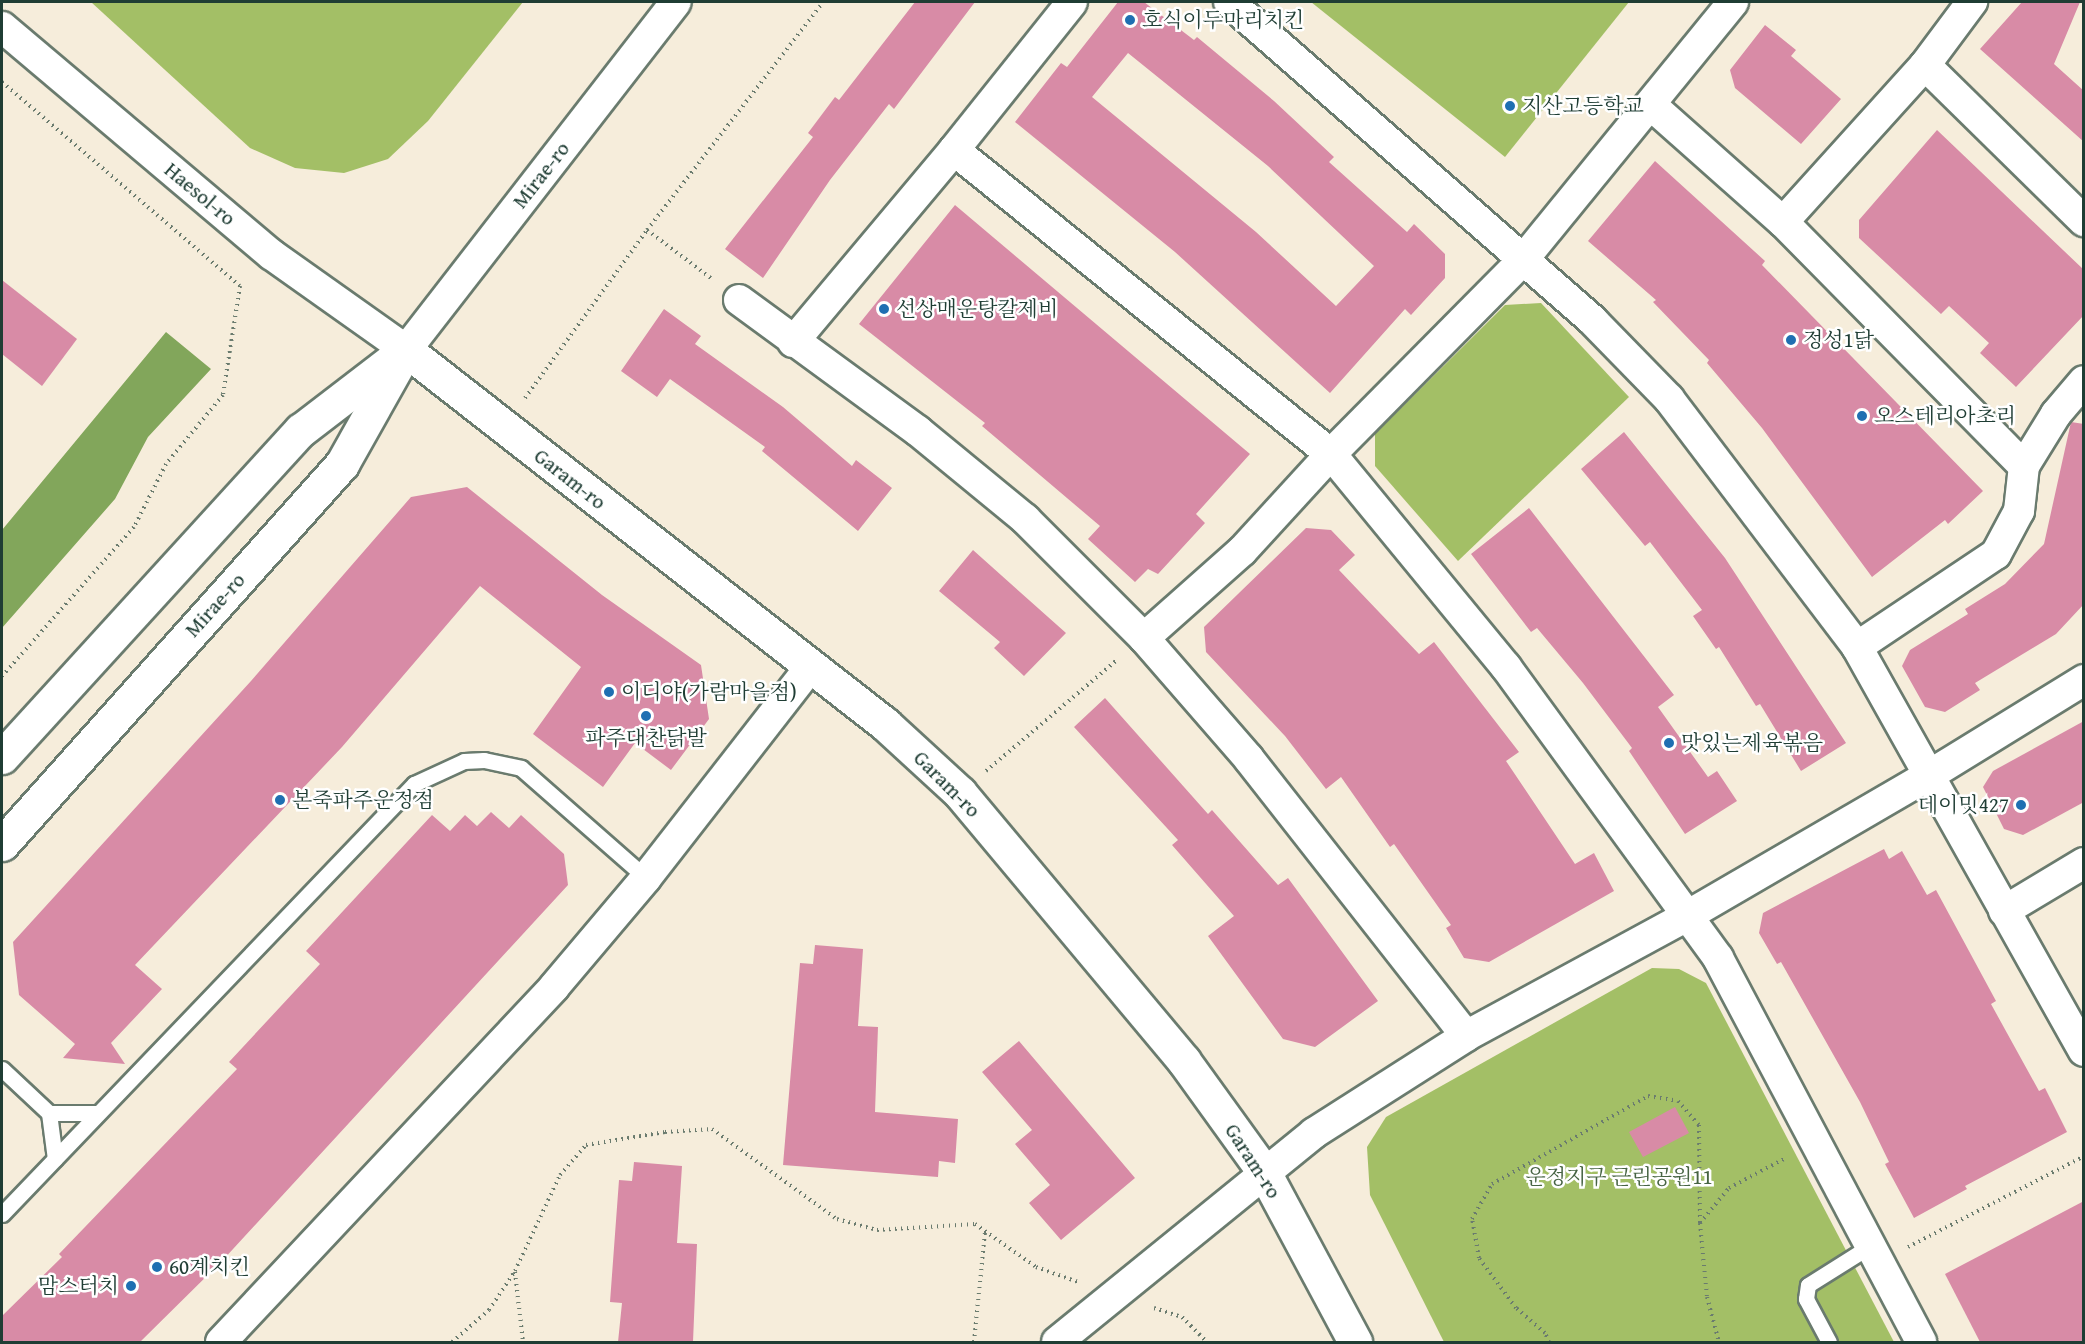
<!DOCTYPE html>
<meta charset="utf-8">
<style>
body{margin:0}
#map{position:relative;width:2085px;height:1344px;overflow:hidden;background:#f6eddb;font-family:"Gentium Book Plus","Noto Serif KR",serif}
div>[style]{position:absolute}
[style*='--x']{left:calc(var(--x)*1px);top:calc(var(--y)*1px);width:calc(var(--w)*1px);rotate:calc(var(--a)*1deg)}
.green>*{inset:0;background:#a3bf66}
.forest>*{inset:0;background:#82a65b}
.building>*{inset:0;background:#d88ba6}
.path>*{height:4px;margin-top:-2px;transform-origin:0;background:repeating-linear-gradient(90deg,#6a7b6e 0 1.5px,transparent 0 6px)}
.roads{filter:drop-shadow(2px 0 #6a7b6e) drop-shadow(-2px 0 #6a7b6e) drop-shadow(0 2px #6a7b6e) drop-shadow(0 -2px #6a7b6e)}
.lane>*{height:15px;margin:-7.5px;padding:0 7.5px;transform-origin:7.5px;border-radius:7.5px;background:#fff}
.street>*{height:30px;margin:-15px;padding:0 15px;transform-origin:15px;border-radius:15px;background:#fff}
.secondary>*{height:33px;margin:-16.5px;padding:0 16.5px;transform-origin:16.5px;border-radius:16.5px;background:#fff}
.dots>*{width:16px;height:16px;translate:-50% -50%;box-sizing:border-box;border:3px solid #fff;border-radius:50%}
span{translate:-50% -50%;white-space:nowrap;text-align:center;line-height:1.15;-webkit-text-stroke:5px #fff;paint-order:stroke}
.poi-label{font-size:21px;color:#1f3d34}
.left{translate:0 -50%;text-align:left}
.right{translate:-100% -50%;text-align:right}
.street-label{font-size:21px;color:#1f3d34}
.park-label{font-size:21px;color:#476443}
.frame{position:absolute;inset:0;border:3px solid #1f3d34;pointer-events:none}
</style>
<div id="map">
<div class="green">
<div style="clip-path:polygon(91px 2px,523px 2px,428px 121px,388px 159px,344px 173px,295px 168px,250px 148px)"></div>
<div style="clip-path:polygon(1311px 2px,1629px 2px,1505px 157px)"></div>
<div style="clip-path:polygon(1541px 303px,1629px 397px,1458px 561px,1375px 466px,1375px 434px,1505px 305px)"></div>
<div style="clip-path:polygon(1652px 968px,1679px 969px,1706px 983px,1894px 1342px,1444px 1342px,1370px 1195px,1367px 1147px,1386px 1117px)"></div>
</div>
<div class="forest">
<div style="clip-path:polygon(166px 332px,211px 369px,148px 437px,115px 499px,2px 628px,2px 530px)"></div>
</div>
<div class="building">
<div style="clip-path:polygon(915px 2px,975px 2px,894px 109px,889px 104px,830px 180px,763px 278px,725px 249px,813px 137px,808px 133px,835px 97px,839px 100px)"></div>
<div style="clip-path:polygon(evenodd,1118px 2px,1144px 2px,1194px 40px,1197px 37px,1274px 101px,1334px 157px,1329px 162px,1407px 232px,1414px 224px,1445px 254px,1445px 278px,1411px 315px,1405px 309px,1330px 393px,1175px 252px,1015px 122px,1061px 63px,1067px 67px,1118px 2px,1128px 53px,1268px 166px,1374px 266px,1336px 306px,1256px 232px,1092px 97px,1128px 53px)"></div>
<div style="clip-path:polygon(2022px 2px,2080px 2px,2054px 64px,2084px 91px,2084px 142px,1980px 49px)"></div>
<div style="clip-path:polygon(1765px 25px,1796px 50px,1791px 56px,1841px 99px,1801px 144px,1735px 88px,1730px 70px)"></div>
<div style="clip-path:polygon(1937px 130px,2084px 270px,2084px 315px,2016px 387px,1980px 353px,1989px 343px,1949px 306px,1941px 314px,1859px 238px,1859px 220px)"></div>
<div style="clip-path:polygon(1655px 161px,1765px 261px,1762px 265px,1983px 491px,1948px 524px,1945px 520px,1872px 577px,1762px 428px,1707px 363px,1709px 360px,1653px 302px,1656px 300px,1588px 241px)"></div>
<div style="clip-path:polygon(955px 205px,1250px 454px,1196px 514px,1205px 523px,1158px 574px,1148px 569px,1135px 582px,1088px 539px,1100px 526px,982px 426px,985px 423px,859px 324px)"></div>
<div style="clip-path:polygon(2px 280px,77px 339px,42px 386px,2px 354px)"></div>
<div style="clip-path:polygon(664px 309px,701px 336px,695px 344px,783px 407px,852px 466px,856px 460px,892px 488px,858px 531px,762px 451px,765px 447px,670px 379px,657px 397px,621px 371px)"></div>
<div style="clip-path:polygon(2071px 422px,2084px 424px,2084px 604px,2056px 634px,1975px 683px,1980px 690px,1945px 712px,1925px 707px,1902px 666px,1910px 650px,1968px 614px,1965px 609px,2005px 584px,2044px 544px)"></div>
<div style="clip-path:polygon(1624px 432px,1725px 558px,1846px 743px,1801px 771px,1760px 704px,1756px 706px,1719px 647px,1716px 649px,1693px 616px,1702px 610px,1650px 542px,1645px 546px,1581px 469px)"></div>
<div style="clip-path:polygon(467px 487px,602px 595px,701px 665px,709px 719px,671px 770px,635px 743px,603px 787px,533px 734px,581px 667px,480px 586px,342px 747px,135px 965px,162px 989px,111px 1043px,125px 1064px,63px 1058px,75px 1044px,19px 995px,13px 942px,251px 681px,411px 497px)"></div>
<div style="clip-path:polygon(1529px 508px,1674px 695px,1658px 707px,1708px 777px,1717px 771px,1737px 801px,1685px 834px,1629px 751px,1632px 748px,1583px 683px,1537px 628px,1531px 632px,1471px 554px)"></div>
<div style="clip-path:polygon(1306px 528px,1331px 530px,1355px 555px,1339px 570px,1419px 654px,1434px 642px,1519px 752px,1506px 761px,1575px 864px,1594px 853px,1614px 891px,1489px 962px,1464px 958px,1446px 928px,1451px 925px,1394px 844px,1390px 847px,1341px 777px,1326px 789px,1285px 736px,1206px 652px,1204px 627px)"></div>
<div style="clip-path:polygon(973px 550px,1066px 633px,1024px 676px,994px 648px,1000px 642px,939px 591px)"></div>
<div style="clip-path:polygon(1105px 698px,1208px 814px,1212px 810px,1278px 885px,1288px 878px,1378px 1001px,1315px 1047px,1283px 1039px,1208px 936px,1234px 916px,1172px 845px,1178px 840px,1074px 727px)"></div>
<div style="clip-path:polygon(2084px 721px,2084px 802px,2023px 835px,2004px 829px,1983px 787px,1993px 771px)"></div>
<div style="clip-path:polygon(491px 812px,509px 828px,521px 815px,564px 854px,568px 885px,222px 1261px,140px 1342px,2px 1342px,2px 1316px,62px 1257px,59px 1254px,237px 1069px,229px 1062px,320px 964px,306px 951px,432px 815px,450px 831px,465px 815px,477px 826px)"></div>
<div style="clip-path:polygon(1884px 849px,1889px 859px,1902px 851px,1927px 895px,1936px 890px,1996px 1001px,1991px 1004px,2039px 1091px,2045px 1088px,2067px 1132px,1965px 1186px,1967px 1189px,1914px 1218px,1885px 1164px,1889px 1162px,1860px 1102px,1781px 962px,1777px 964px,1759px 933px,1763px 913px)"></div>
<div style="clip-path:polygon(815px 945px,863px 949px,858px 1026px,878px 1027px,875px 1112px,958px 1119px,955px 1163px,939px 1161px,938px 1177px,783px 1165px,800px 963px,813px 964px)"></div>
<div style="clip-path:polygon(1019px 1041px,1135px 1178px,1061px 1240px,1029px 1203px,1050px 1185px,1015px 1144px,1032px 1130px,982px 1072px)"></div>
<div style="clip-path:polygon(1675px 1107px,1689px 1133px,1643px 1157px,1629px 1132px)"></div>
<div style="clip-path:polygon(634px 1162px,682px 1166px,677px 1243px,697px 1244px,693px 1342px,618px 1342px,622px 1303px,610px 1302px,619px 1180px,632px 1181px)"></div>
<div style="clip-path:polygon(2084px 1201px,2084px 1342px,1980px 1342px,1945px 1274px)"></div>
</div>
<div class="path">
<div style="--x:2;--y:82;--w:313;--a:40.6"></div>
<div style="--x:240;--y:286;--w:110;--a:98.9"></div>
<div style="--x:223;--y:395;--w:89;--a:129.6"></div>
<div style="--x:166;--y:464;--w:71;--a:116.9"></div>
<div style="--x:134;--y:527;--w:199;--a:131.5"></div>
<div style="--x:647;--y:230;--w:81;--a:37"></div>
<div style="--x:525;--y:398;--w:208;--a:-54"></div>
<div style="--x:647;--y:230;--w:288;--a:-52.3"></div>
<div style="--x:986;--y:771;--w:173;--a:-40.3"></div>
<div style="--x:1700;--y:1223;--w:45;--a:-50.4"></div>
<div style="--x:1729;--y:1188;--w:64;--a:-27.8"></div>
<div style="--x:1908;--y:1247;--w:198;--a:-27.3"></div>
<div style="--x:515;--y:1272;--w:70;--a:83.5"></div>
<div style="--x:1154;--y:1308;--w:29;--a:18"></div>
<div style="--x:1182;--y:1317;--w:35;--a:45"></div>
<div style="--x:452;--y:1342;--w:49;--a:-40.9"></div>
<div style="--x:489;--y:1310;--w:47;--a:-56.3"></div>
<div style="--x:515;--y:1271;--w:106;--a:-64.9"></div>
<div style="--x:560;--y:1175;--w:40;--a:-49"></div>
<div style="--x:586;--y:1145;--w:80;--a:-9.3"></div>
<div style="--x:665;--y:1132;--w:47;--a:-3.7"></div>
<div style="--x:712;--y:1129;--w:154;--a:35.8"></div>
<div style="--x:837;--y:1219;--w:41;--a:15.4"></div>
<div style="--x:877;--y:1230;--w:98;--a:-3.5"></div>
<div style="--x:975;--y:1224;--w:75;--a:35.2"></div>
<div style="--x:1036;--y:1267;--w:45;--a:19.7"></div>
<div style="--x:974;--y:1342;--w:112;--a:-84.3"></div>
<div style="--x:1549;--y:1342;--w:10;--a:-114"></div>
<div style="--x:1545;--y:1333;--w:38;--a:-139"></div>
<div style="--x:1516;--y:1308;--w:62;--a:-126.5"></div>
<div style="--x:1479;--y:1258;--w:40;--a:-100"></div>
<div style="--x:1472;--y:1219;--w:40;--a:-60.3"></div>
<div style="--x:1492;--y:1184;--w:179;--a:-29.4"></div>
<div style="--x:1648;--y:1096;--w:30;--a:9"></div>
<div style="--x:1678;--y:1101;--w:32;--a:49"></div>
<div style="--x:1699;--y:1125;--w:98;--a:89.4"></div>
<div style="--x:1700;--y:1223;--w:74;--a:84.6"></div>
<div style="--x:1707;--y:1297;--w:47;--a:75.1"></div>
</div>
<div class="roads">
<div class="lane">
<div style="--x:2;--y:1069;--w:64;--a:43.1"></div>
<div style="--x:49;--y:1113;--w:46;--a:82.6"></div>
<div style="--x:49;--y:1113;--w:49;--a:0"></div>
<div style="--x:2;--y:1214;--w:596;--a:-46.22"></div>
<div style="--x:414;--y:784;--w:55;--a:-24.7"></div>
<div style="--x:464;--y:761;--w:20;--a:-3"></div>
<div style="--x:484;--y:760;--w:38;--a:12"></div>
<div style="--x:521;--y:768;--w:167;--a:41.3"></div>
<div style="--x:1829;--y:1342;--w:49;--a:-118.1"></div>
<div style="--x:1806;--y:1299;--w:14;--a:-82"></div>
<div style="--x:1808;--y:1285;--w:73;--a:-32.2"></div>
</div>
<div class="street">
<div style="--x:1229;--y:2;--w:484;--a:41.2"></div>
<div style="--x:1593;--y:321;--w:109;--a:45.7"></div>
<div style="--x:1669;--y:399;--w:311;--a:52.8"></div>
<div style="--x:1857;--y:647;--w:463;--a:60.7"></div>
<div style="--x:2;--y:27;--w:353;--a:40.2"></div>
<div style="--x:272;--y:255;--w:164;--a:35.3"></div>
<div style="--x:406;--y:350;--w:440;--a:-52.2"></div>
<div style="--x:1925;--y:65;--w:223;--a:44.5"></div>
<div style="--x:1651;--y:105;--w:176;--a:41.6"></div>
<div style="--x:1783;--y:222;--w:343;--a:45.4"></div>
<div style="--x:954;--y:150;--w:484;--a:38.9"></div>
<div style="--x:1331;--y:454;--w:276;--a:50.6"></div>
<div style="--x:1506;--y:667;--w:360;--a:53.9"></div>
<div style="--x:1718;--y:958;--w:434;--a:62.1"></div>
<div style="--x:1783;--y:222;--w:212;--a:-47.9"></div>
<div style="--x:1925;--y:65;--w:79;--a:-53.3"></div>
<div style="--x:739;--y:300;--w:222;--a:36.2"></div>
<div style="--x:918;--y:431;--w:139;--a:39.4"></div>
<div style="--x:1025;--y:519;--w:168;--a:45"></div>
<div style="--x:1144;--y:638;--w:160;--a:49"></div>
<div style="--x:1249;--y:759;--w:352;--a:51.9"></div>
<div style="--x:793;--y:342;--w:251;--a:-50"></div>
<div style="--x:954;--y:150;--w:189;--a:-51.4"></div>
<div style="--x:1144;--y:638;--w:131;--a:-41.6"></div>
<div style="--x:1242;--y:551;--w:132;--a:-47.5"></div>
<div style="--x:1331;--y:454;--w:272;--a:-45.3"></div>
<div style="--x:1522;--y:261;--w:334;--a:-50.8"></div>
<div style="--x:1857;--y:647;--w:167;--a:-33.8"></div>
<div style="--x:1996;--y:554;--w:49;--a:-61.9"></div>
<div style="--x:2019;--y:511;--w:45;--a:-83.7"></div>
<div style="--x:2024;--y:466;--w:61;--a:-58.4"></div>
<div style="--x:2056;--y:414;--w:43;--a:-49.7"></div>
<div style="--x:2004;--y:911;--w:93;--a:-31"></div>
<div style="--x:221;--y:1342;--w:487;--a:-46.8"></div>
<div style="--x:554;--y:987;--w:143;--a:-49.8"></div>
<div style="--x:646;--y:878;--w:269;--a:-52.1"></div>
<div style="--x:1057;--y:1342;--w:331;--a:-39.1"></div>
<div style="--x:1314;--y:1133;--w:180;--a:-32.5"></div>
<div style="--x:1466;--y:1036;--w:251;--a:-28.5"></div>
<div style="--x:1687;--y:916;--w:279;--a:-30.2"></div>
<div style="--x:1928;--y:776;--w:183;--a:-31.6"></div>
</div>
<div class="secondary">
<div style="--x:406;--y:350;--w:608;--a:37.98"></div>
<div style="--x:885;--y:724;--w:102;--a:42.6"></div>
<div style="--x:960;--y:793;--w:349;--a:50.1"></div>
<div style="--x:1184;--y:1061;--w:137;--a:54.2"></div>
<div style="--x:1264;--y:1172;--w:193;--a:61.8"></div>
<div style="--x:2;--y:757;--w:443;--a:-47.6"></div>
<div style="--x:301;--y:430;--w:118;--a:-37.5"></div>
<div style="--x:2;--y:844;--w:510;--a:-48.18"></div>
<div style="--x:342;--y:464;--w:131;--a:-60.7"></div>
</div>
</div>
<div class="dots">
<div style="left:1130px;top:20px;background:#1f6fb2"></div>
<div style="left:1510px;top:106px;background:#1f6fb2"></div>
<div style="left:884px;top:309px;background:#1f6fb2"></div>
<div style="left:1791px;top:340px;background:#1f6fb2"></div>
<div style="left:1862px;top:416px;background:#1f6fb2"></div>
<div style="left:609px;top:692px;background:#1f6fb2"></div>
<div style="left:646px;top:716px;background:#1f6fb2"></div>
<div style="left:1669px;top:743px;background:#1f6fb2"></div>
<div style="left:280px;top:800px;background:#1f6fb2"></div>
<div style="left:2021px;top:805px;background:#1f6fb2"></div>
<div style="left:157px;top:1267px;background:#1f6fb2"></div>
<div style="left:131px;top:1286px;background:#1f6fb2"></div>
</div>
<div class="poi-label">
<span class="left" style="left:1142px;top:20px">호식이두마리치킨</span>
<span class="left" style="left:1522px;top:106px">지산고등학교</span>
<span class="left" style="left:896px;top:309px">선상매운탕칼제비</span>
<span class="left" style="left:1803px;top:340px">정성1닭</span>
<span class="left" style="left:1874px;top:416px">오스테리아초리</span>
<span class="left" style="left:621px;top:692px">이디야(가람마을점)</span>
<span style="left:646px;top:738px">파주대찬닭발</span>
<span class="left" style="left:1681px;top:743px">맛있는제육볶음</span>
<span class="left" style="left:292px;top:800px">본죽파주운정점</span>
<span class="right" style="left:2009px;top:805px">데이밋427</span>
<span class="left" style="left:169px;top:1267px">60계치킨</span>
<span class="right" style="left:119px;top:1286px">맘스터치</span>
</div>
<div class="street-label">
<span style="left:541px;top:175px;rotate:-52deg">Mirae-ro</span>
<span style="left:200px;top:194px;rotate:40deg">Haesol-ro</span>
<span style="left:570px;top:479px;rotate:38deg">Garam-ro</span>
<span style="left:215px;top:605px;rotate:-48deg">Mirae-ro</span>
<span style="left:947px;top:784px;rotate:45deg">Garam-ro</span>
<span style="left:1253px;top:1161px;rotate:57deg">Garam-ro</span>
</div>
<div class="park-label">
<span style="left:1619px;top:1177px">운정지구 근린공원11</span>
</div>
<div class="frame"></div>
</div>
